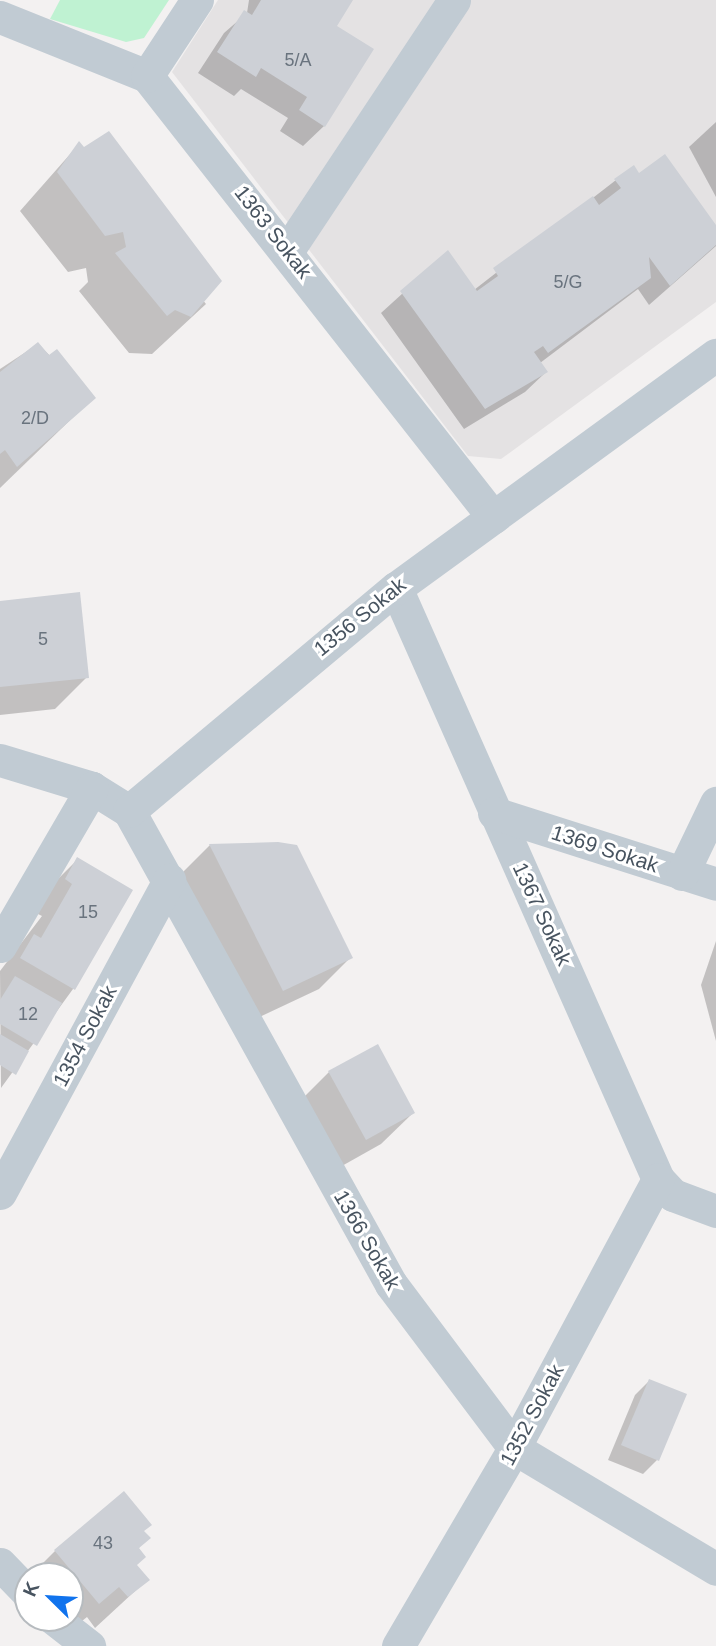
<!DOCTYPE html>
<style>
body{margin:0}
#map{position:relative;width:716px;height:1646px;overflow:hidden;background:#f3f1f1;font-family:Arial,sans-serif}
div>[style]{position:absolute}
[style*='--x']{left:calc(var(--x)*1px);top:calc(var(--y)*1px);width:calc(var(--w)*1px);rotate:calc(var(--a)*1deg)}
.education>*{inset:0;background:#e4e2e3}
.green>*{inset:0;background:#bff2d2}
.shadow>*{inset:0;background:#0003}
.building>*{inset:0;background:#cdd0d6}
.minor>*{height:33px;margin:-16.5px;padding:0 16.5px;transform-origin:16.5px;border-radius:16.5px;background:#c1cbd3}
span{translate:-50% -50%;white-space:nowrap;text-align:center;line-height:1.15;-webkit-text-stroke:6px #fff;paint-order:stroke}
.number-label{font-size:18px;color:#69737e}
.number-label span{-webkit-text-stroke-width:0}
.street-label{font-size:21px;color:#485460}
.north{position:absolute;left:14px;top:1562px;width:70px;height:70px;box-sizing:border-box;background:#fff;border:2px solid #b6bbbf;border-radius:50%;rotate:294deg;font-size:19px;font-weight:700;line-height:28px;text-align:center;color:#485460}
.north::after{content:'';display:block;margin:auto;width:24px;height:32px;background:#1173ed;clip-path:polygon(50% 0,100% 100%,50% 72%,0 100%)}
</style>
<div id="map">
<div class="education">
<div style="clip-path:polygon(218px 0,716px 0,716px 302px,501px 459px,468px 456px,172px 72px)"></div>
</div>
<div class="green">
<div style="clip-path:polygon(60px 0,169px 0,144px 38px,126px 42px,50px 19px)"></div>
</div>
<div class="shadow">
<div style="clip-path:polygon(249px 0,351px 0,334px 26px,324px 126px,303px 146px,280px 131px,288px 118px,241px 89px,234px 96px,198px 73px,224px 33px,247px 13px)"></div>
<div style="clip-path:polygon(716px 122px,716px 197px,689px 147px)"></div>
<div style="clip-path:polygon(79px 144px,206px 304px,152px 354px,129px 353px,79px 291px,88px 282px,86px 268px,68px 272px,20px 211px)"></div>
<div style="clip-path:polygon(639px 175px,716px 228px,716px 246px,649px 305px,638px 289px,540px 363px,546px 372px,525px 392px,464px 429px,381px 313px,447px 253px,474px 290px,616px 180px)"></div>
<div style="clip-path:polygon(38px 344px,93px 398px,0 488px,0 369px)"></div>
<div style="clip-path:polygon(0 603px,87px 677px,55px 709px,0 715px)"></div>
<div style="clip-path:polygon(210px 845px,296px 847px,351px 957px,319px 989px,251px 1021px,178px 877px)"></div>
<div style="clip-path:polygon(78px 859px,73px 989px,1px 1088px,0 971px,42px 916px,34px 912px,46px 891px)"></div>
<div style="clip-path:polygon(716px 941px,716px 1041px,701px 985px)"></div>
<div style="clip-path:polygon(329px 1072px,413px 1113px,381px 1144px,333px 1171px,297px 1104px)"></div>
<div style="clip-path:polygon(649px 1381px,684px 1395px,657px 1460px,643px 1474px,608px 1460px,635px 1395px)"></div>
<div style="clip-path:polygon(143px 1531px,135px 1566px,147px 1580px,95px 1628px,87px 1617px,66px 1634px,70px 1576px,30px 1576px,55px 1551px)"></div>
</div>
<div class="building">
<div style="clip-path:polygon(261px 0,353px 0,337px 26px,374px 49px,325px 127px,299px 110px,307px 97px,261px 68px,256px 77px,217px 52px,244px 10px,252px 15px)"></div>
<div style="clip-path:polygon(109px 131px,222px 281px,191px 317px,175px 310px,167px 316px,115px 253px,126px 247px,123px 232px,105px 236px,57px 172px,79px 141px,84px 147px)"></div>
<div style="clip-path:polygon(665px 154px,716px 225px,716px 245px,670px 286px,649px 257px,651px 278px,548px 353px,543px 346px,534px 352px,548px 372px,485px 409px,400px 291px,448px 250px,477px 291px,498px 276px,493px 268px,593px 196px,599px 205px,621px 188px,614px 179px,634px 165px,639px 173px)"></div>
<div style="clip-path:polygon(38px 342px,49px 355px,57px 349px,96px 398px,17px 467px,5px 450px,0 454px,0 372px)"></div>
<div style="clip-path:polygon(80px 592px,89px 678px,0 687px,0 601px)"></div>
<div style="clip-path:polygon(278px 842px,297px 845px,353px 958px,283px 991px,209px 844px)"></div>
<div style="clip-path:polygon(77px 857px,133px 890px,75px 990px,20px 958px,34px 934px,41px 938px,72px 884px,65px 879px)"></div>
<div style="clip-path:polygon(15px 976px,62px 1003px,37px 1046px,0 1024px,0 1000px)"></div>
<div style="clip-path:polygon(0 1034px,29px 1051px,16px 1075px,0 1065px)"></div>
<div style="clip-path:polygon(378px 1044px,415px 1113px,366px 1140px,328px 1071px)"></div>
<div style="clip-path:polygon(649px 1379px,687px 1394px,659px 1461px,621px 1445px)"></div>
<div style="clip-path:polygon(124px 1491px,152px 1525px,144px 1531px,151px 1538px,139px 1548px,146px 1557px,137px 1565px,150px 1580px,128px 1597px,119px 1587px,99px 1604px,54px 1550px)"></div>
</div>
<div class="minor">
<div style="--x:0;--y:17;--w:158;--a:21.9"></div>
<div style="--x:147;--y:76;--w:561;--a:51.88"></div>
<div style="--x:147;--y:76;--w:91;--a:-56.7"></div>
<div style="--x:288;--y:250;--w:300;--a:-56.4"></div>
<div style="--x:396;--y:588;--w:646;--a:66.09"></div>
<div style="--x:658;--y:1179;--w:22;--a:47"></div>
<div style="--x:673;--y:1195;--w:46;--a:20.4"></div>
<div style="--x:0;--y:760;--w:96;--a:16.9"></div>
<div style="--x:92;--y:788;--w:44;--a:31.9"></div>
<div style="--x:129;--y:811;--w:541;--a:61.02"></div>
<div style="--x:391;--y:1284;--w:205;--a:53.1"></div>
<div style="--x:514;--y:1448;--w:235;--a:30.9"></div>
<div style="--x:129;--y:811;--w:348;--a:-39.9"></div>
<div style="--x:396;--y:588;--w:396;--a:-36.1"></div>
<div style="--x:494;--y:813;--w:233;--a:17.7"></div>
<div style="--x:682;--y:874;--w:79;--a:-64.4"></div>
<div style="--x:0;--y:946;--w:183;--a:-59.8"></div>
<div style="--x:0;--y:1193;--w:356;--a:-61.6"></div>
<div style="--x:0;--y:1564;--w:40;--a:46"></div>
<div style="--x:53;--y:1618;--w:46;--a:37.9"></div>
<div style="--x:398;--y:1646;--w:229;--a:-59.6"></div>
<div style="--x:514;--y:1448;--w:305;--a:-61.8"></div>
</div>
<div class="number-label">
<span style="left:298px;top:60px">5/A</span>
<span style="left:568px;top:282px">5/G</span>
<span style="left:35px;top:418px">2/D</span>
<span style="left:43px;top:639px">5</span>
<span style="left:88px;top:912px">15</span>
<span style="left:28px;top:1014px">12</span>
<span style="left:103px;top:1543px">43</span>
</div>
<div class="street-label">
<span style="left:273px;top:232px;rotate:52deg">1363 Sokak</span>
<span style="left:360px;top:617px;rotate:-39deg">1356 Sokak</span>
<span style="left:605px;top:849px;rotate:18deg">1369 Sokak</span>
<span style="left:542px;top:914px;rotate:65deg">1367 Sokak</span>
<span style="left:85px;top:1036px;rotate:-62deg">1354 Sokak</span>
<span style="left:367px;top:1240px;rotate:60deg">1366 Sokak</span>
<span style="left:532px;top:1415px;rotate:-62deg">1352 Sokak</span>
</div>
<div class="north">K</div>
</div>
